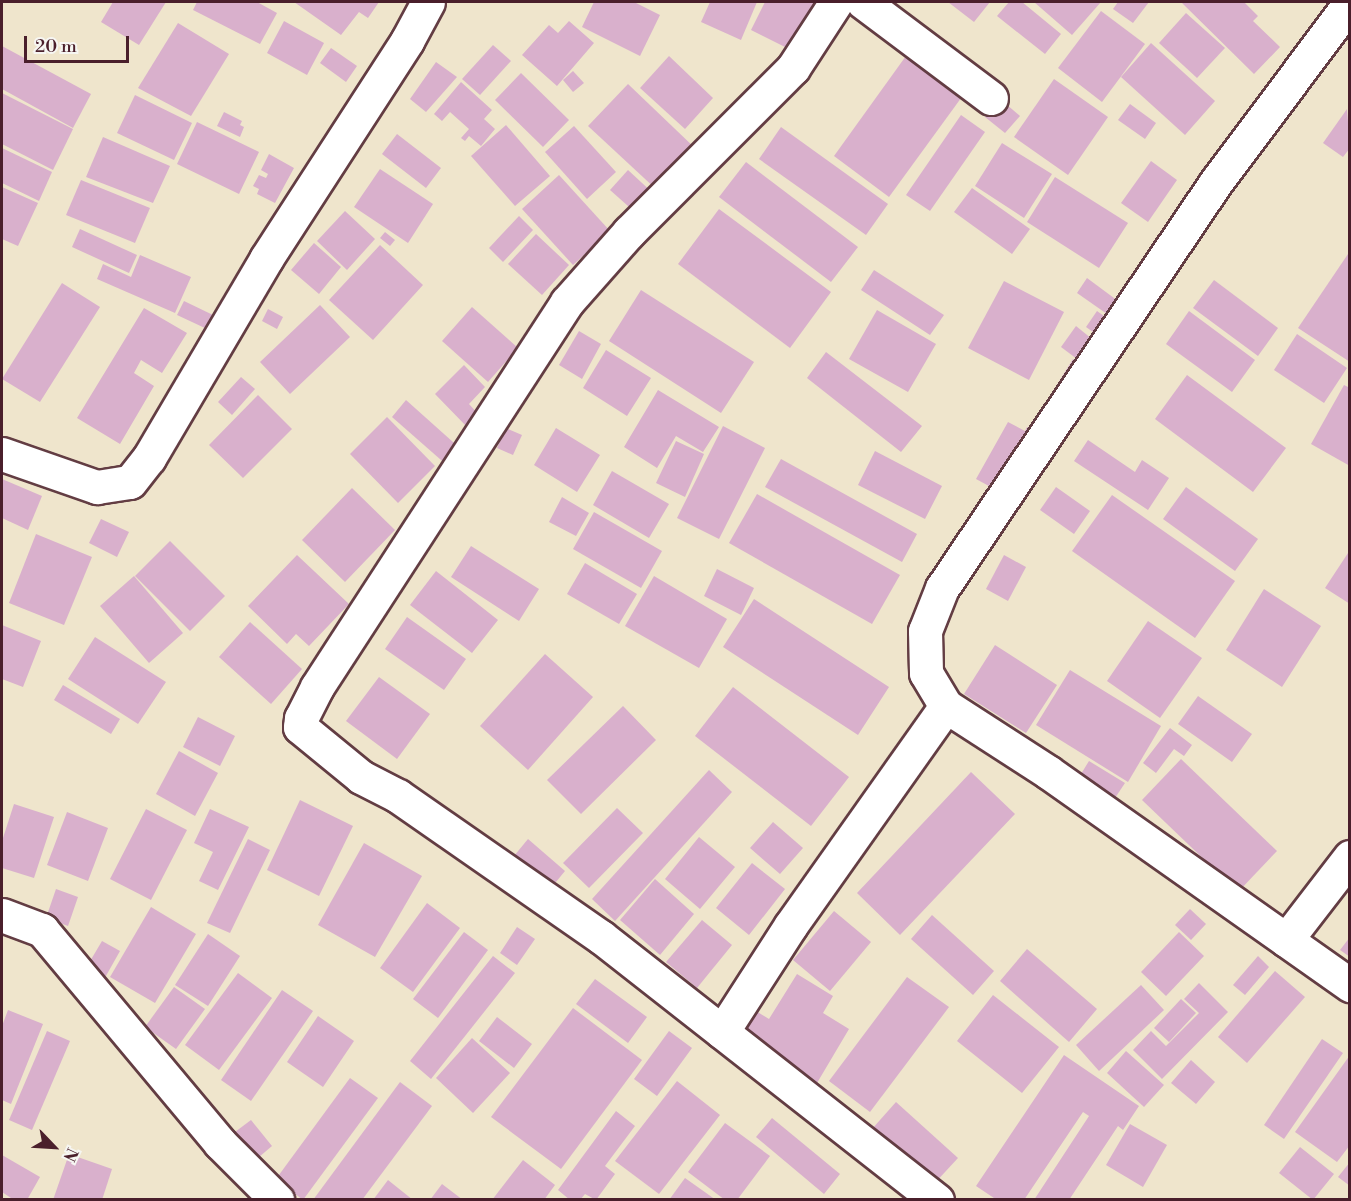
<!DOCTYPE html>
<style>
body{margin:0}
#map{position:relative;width:1351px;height:1201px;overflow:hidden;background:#efe5cc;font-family:"Libre Bodoni",serif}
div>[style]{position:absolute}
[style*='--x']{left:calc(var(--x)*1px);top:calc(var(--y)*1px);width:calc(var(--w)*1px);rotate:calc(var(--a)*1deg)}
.building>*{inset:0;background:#d9b0cc}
.roads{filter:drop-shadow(2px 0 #633d43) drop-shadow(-2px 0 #633d43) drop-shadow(0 2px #633d43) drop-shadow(0 -2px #633d43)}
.minor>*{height:33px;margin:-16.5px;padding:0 16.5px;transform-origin:16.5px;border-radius:16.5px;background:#fff}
span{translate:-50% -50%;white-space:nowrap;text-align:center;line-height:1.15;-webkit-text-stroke:4.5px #f6f6f2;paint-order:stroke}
.frame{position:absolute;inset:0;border:3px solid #4a1f2b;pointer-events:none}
.north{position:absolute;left:24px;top:1117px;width:60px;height:60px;-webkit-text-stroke:4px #f6f6f2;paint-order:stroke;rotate:115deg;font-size:16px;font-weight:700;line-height:24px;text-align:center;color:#4a1f2b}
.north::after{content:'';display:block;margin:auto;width:21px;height:27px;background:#4a1f2b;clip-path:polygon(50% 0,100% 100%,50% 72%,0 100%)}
.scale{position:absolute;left:24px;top:36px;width:105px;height:27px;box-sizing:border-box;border:3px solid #4a1f2b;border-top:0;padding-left:8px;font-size:18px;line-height:21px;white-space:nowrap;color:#4a1f2b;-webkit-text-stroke:4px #f6f6f2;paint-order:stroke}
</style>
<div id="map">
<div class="building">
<div style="clip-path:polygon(113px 2px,166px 2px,139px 45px,101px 22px)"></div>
<div style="clip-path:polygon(197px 2px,257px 2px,277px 13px,260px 44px,193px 10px)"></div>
<div style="clip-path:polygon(294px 2px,379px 2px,368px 18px,359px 12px,341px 35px)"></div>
<div style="clip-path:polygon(594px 2px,634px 2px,660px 15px,640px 56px,582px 27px)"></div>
<div style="clip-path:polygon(710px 2px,757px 2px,741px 40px,701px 22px)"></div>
<div style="clip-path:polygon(765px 2px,821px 2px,795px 52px,751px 30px)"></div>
<div style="clip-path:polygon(948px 2px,990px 2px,974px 22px)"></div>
<div style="clip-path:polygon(1009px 2px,1022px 2px,1061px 34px,1045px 54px,997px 16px)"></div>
<div style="clip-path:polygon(1034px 2px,1101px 2px,1072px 35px)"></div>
<div style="clip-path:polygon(1118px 2px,1149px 2px,1133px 23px,1113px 9px)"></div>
<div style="clip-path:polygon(1181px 2px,1244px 2px,1258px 16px,1253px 21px,1280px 47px,1254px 74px)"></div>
<div style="clip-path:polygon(1101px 11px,1145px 44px,1102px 102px,1058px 68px)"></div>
<div style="clip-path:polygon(1186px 13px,1225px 48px,1197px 78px,1159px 43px)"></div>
<div style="clip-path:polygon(284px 21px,324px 43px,307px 75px,267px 53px)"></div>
<div style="clip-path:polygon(569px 21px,594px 43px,557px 86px,522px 55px,549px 25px,558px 33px)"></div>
<div style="clip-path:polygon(178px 23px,229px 54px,191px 116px,138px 88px)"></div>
<div style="clip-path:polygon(1151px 43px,1215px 101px,1185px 135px,1121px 77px)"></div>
<div style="clip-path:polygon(493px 45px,511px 61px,480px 95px,462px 79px)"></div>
<div style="clip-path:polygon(2px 46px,91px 94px,73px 128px,2px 89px)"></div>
<div style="clip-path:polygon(331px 48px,357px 66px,346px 82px,320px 63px)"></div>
<div style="clip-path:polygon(911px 49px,964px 94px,889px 197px,834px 156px)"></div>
<div style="clip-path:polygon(669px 56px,713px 98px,685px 129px,640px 88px)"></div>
<div style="clip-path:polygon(436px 62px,457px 77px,426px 112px,410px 99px)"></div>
<div style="clip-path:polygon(573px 71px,584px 83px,573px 92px,563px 80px)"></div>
<div style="clip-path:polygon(521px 73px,569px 120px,543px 147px,495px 100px)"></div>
<div style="clip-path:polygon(1054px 79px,1108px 117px,1068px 175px,1014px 137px)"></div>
<div style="clip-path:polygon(461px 82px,492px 110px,484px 119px,495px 129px,481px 146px,469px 136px,465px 141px,461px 138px,469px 129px,450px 112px,442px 121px,434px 114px)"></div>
<div style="clip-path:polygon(628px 84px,697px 150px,658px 191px,588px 126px)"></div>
<div style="clip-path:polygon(2px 93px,73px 129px,53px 170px,2px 144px)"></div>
<div style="clip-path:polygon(135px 95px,192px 123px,174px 160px,117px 133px)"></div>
<div style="clip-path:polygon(1000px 99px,1020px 116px,1005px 133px,985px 117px)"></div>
<div style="clip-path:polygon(1130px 104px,1156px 123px,1145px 139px,1118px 120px)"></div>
<div style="clip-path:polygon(1347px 109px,1350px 148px,1343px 157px,1323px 143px)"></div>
<div style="clip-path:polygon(224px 112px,242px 121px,240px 125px,244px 127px,240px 137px,217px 126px)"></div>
<div style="clip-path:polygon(961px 115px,985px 132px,930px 211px,906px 195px)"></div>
<div style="clip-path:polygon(197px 122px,259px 152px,239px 194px,177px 164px)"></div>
<div style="clip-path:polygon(506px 125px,550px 176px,515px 206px,471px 156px)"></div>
<div style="clip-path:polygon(574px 126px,616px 172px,587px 199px,545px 152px)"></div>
<div style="clip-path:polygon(781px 127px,888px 204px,866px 235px,759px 159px)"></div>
<div style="clip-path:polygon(397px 134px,441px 168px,426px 188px,382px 154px)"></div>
<div style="clip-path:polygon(103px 137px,170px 166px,153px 203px,86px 177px)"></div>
<div style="clip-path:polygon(1002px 143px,1052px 174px,1024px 218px,975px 186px)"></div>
<div style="clip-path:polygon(2px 148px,52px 172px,39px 201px,2px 183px)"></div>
<div style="clip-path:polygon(269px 154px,294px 168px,275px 203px,257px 194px,259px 189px,253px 186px,259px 175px,266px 178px,268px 174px,261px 170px)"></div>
<div style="clip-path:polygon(1151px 161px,1177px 180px,1148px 222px,1121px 203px)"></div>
<div style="clip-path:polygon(746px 162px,858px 247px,831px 282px,719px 197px)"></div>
<div style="clip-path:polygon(380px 169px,433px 204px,408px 243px,354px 207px)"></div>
<div style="clip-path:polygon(628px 170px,655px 195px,637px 214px,610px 190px)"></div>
<div style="clip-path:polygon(559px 175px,610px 231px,573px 265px,522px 209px)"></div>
<div style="clip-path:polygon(1055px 177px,1128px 223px,1099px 268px,1027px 222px)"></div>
<div style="clip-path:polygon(81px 180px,150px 208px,135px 243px,66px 215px)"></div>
<div style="clip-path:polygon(2px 187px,38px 203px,18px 246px,2px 239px)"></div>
<div style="clip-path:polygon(972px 188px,1030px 229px,1012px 254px,954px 212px)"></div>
<div style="clip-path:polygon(719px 209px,831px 292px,790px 348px,678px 264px)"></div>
<div style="clip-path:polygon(345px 211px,375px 239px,347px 270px,317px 241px)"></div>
<div style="clip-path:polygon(519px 216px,533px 230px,503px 262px,489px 248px)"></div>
<div style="clip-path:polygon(80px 229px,137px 255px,129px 273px,72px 247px)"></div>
<div style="clip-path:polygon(385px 232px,395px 240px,390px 246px,380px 238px)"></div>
<div style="clip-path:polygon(536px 234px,569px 265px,542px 295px,508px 264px)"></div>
<div style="clip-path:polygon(314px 243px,341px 267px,319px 294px,291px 270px)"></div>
<div style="clip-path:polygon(380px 245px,423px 285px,373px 340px,329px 300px)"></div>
<div style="clip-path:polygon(1348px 254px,1350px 255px,1350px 362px,1298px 328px)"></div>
<div style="clip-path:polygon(140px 255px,191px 277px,175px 313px,97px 279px,103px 264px,131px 277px)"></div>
<div style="clip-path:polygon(874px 270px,944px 315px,930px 335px,861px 290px)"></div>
<div style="clip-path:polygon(1087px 278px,1118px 301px,1107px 314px,1077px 293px)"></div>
<div style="clip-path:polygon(1214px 280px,1278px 328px,1258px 356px,1193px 308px)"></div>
<div style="clip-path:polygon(1004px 281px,1064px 312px,1029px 380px,968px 348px)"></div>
<div style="clip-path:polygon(62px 283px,100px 307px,40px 402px,2px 379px)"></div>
<div style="clip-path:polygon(641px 290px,754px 362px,721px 413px,609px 341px)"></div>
<div style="clip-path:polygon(184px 301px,213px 315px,207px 329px,177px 315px)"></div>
<div style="clip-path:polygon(320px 305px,350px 337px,290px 394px,260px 362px)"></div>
<div style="clip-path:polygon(472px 307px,518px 348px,488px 382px,442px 341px)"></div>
<div style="clip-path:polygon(144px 308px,187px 333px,162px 373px,141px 360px,134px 373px,154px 386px,120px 444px,77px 418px)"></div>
<div style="clip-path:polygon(268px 309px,283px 317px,277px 329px,262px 321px)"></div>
<div style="clip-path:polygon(877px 310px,936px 344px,908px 392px,849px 359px)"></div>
<div style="clip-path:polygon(1097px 311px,1111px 321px,1100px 337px,1086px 327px)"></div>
<div style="clip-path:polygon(1189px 311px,1255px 360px,1232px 392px,1166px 344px)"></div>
<div style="clip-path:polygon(1076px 326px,1092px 339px,1077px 359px,1061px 347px)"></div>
<div style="clip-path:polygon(579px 331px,601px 344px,582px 379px,559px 365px)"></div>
<div style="clip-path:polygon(1297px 334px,1347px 368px,1324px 403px,1274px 370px)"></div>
<div style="clip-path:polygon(606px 350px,651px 378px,627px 416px,583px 388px)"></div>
<div style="clip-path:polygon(826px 352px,922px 426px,901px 452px,807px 378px)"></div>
<div style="clip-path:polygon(1073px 359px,1082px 365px,1052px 413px,1043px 407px)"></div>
<div style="clip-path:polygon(464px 365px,485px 387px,469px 404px,480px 416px,468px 428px,435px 394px)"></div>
<div style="clip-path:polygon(1187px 375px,1286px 448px,1253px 492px,1155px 419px)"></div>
<div style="clip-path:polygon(241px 377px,255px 389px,232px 415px,218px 402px)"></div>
<div style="clip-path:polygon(1344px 385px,1350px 388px,1350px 466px,1311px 444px)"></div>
<div style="clip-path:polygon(658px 390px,719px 427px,703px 452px,676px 436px,657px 468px,624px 447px)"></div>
<div style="clip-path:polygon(258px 395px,292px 429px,243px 478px,209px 445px)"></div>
<div style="clip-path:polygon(406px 400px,463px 451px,449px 467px,392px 417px)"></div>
<div style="clip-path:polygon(387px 417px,435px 466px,398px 503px,350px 454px)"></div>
<div style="clip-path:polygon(1008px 422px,1025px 431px,1027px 427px,1033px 430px,1000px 492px,976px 479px)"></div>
<div style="clip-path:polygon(723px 426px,765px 448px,719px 539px,677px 518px)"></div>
<div style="clip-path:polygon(506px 428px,522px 435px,513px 455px,497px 448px)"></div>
<div style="clip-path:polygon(556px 428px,600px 455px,577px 492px,534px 465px)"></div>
<div style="clip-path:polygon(1088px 440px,1135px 472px,1142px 460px,1169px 478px,1148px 510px,1074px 461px)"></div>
<div style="clip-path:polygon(676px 441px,704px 454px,685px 497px,656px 483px)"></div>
<div style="clip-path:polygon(875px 451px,942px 486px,925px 519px,858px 485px)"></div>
<div style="clip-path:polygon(781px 459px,917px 534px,902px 562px,765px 487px)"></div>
<div style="clip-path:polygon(612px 471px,669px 504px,649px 538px,593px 505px)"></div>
<div style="clip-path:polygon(2px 479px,42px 496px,28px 530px,2px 518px)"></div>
<div style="clip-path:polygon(1056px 487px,1090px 511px,1074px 534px,1040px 510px)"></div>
<div style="clip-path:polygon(1186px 487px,1258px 539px,1235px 571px,1163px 519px)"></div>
<div style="clip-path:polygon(352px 488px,395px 530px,345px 582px,302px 540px)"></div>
<div style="clip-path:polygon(757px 494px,900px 575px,872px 624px,729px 543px)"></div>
<div style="clip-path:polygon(1112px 495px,1235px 581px,1195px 638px,1072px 551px)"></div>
<div style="clip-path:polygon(562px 497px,589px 513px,576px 536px,549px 522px)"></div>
<div style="clip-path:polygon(594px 512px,662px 551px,641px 588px,573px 549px)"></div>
<div style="clip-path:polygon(101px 519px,129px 532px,117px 557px,89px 543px)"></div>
<div style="clip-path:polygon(36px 534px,92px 557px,64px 625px,9px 603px)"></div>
<div style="clip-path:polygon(170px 541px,225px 596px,190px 631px,135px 576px)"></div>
<div style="clip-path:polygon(471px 546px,539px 589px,519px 621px,451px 577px)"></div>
<div style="clip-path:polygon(1350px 550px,1350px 604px,1325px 588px)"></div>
<div style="clip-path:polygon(297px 555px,349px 604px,309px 646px,296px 634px,287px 644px,248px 606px)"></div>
<div style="clip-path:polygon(1004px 555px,1026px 567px,1008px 601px,986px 589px)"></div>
<div style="clip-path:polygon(585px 563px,637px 594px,619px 624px,567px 594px)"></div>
<div style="clip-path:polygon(717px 569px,754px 588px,741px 615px,704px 596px)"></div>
<div style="clip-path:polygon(436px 571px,498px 620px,472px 653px,410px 605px)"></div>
<div style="clip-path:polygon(134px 576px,183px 633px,149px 663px,100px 606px)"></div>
<div style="clip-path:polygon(654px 576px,727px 619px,699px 668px,625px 626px)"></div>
<div style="clip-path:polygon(1264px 589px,1321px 626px,1282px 687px,1226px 650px)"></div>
<div style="clip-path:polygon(754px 599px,889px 687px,858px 735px,723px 647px)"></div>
<div style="clip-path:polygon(407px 617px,466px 659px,444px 690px,385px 649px)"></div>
<div style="clip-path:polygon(1148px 621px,1202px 658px,1160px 718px,1107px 681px)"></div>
<div style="clip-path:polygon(250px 622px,302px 669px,271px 704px,219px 657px)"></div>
<div style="clip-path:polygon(2px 625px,41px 641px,23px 687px,2px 679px)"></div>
<div style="clip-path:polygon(95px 637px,166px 682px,138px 724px,68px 679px)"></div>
<div style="clip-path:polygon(995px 645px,1057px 685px,1026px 733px,964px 694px)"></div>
<div style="clip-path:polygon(545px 654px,593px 697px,528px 770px,480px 726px)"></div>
<div style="clip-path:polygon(1070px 670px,1161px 726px,1128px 782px,1036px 725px)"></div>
<div style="clip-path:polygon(379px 677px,430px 714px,397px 759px,346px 721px)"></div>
<div style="clip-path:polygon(63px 685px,120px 719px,111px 734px,54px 700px)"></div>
<div style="clip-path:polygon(733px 687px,849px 777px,811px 826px,695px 736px)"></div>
<div style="clip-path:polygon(1198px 696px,1252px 734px,1232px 762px,1178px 724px)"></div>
<div style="clip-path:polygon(623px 706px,656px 740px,581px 814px,547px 780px)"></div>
<div style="clip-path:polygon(198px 717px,235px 736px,220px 766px,183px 747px)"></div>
<div style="clip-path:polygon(1170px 728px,1192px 745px,1184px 756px,1174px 749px,1156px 773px,1143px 763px)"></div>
<div style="clip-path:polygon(179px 751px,218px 773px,195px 816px,156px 794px)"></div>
<div style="clip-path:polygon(1181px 759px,1277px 851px,1238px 892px,1142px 800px)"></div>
<div style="clip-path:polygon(1089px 761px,1125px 783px,1111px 804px,1076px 782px)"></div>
<div style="clip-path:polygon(709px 770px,732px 792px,615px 921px,592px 899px)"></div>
<div style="clip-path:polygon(971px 772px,1015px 814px,900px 935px,857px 893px)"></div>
<div style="clip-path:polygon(300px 800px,353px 826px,319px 896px,267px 870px)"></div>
<div style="clip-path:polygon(14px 804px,54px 817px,34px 878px,2px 868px,2px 841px)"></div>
<div style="clip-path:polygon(617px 808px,643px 833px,589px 888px,563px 863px)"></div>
<div style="clip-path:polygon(146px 809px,187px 830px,151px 900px,110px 879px)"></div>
<div style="clip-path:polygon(210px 809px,249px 827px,218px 890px,199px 881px,213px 852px,194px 843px)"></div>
<div style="clip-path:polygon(67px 812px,108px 828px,88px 881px,47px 865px)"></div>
<div style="clip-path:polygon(773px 822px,803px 848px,780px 874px,750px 848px)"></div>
<div style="clip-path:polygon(699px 837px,735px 867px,700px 909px,665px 879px)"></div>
<div style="clip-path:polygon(248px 839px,270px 850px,230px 933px,207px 923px)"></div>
<div style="clip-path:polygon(528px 839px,565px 871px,551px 888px,514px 856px)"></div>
<div style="clip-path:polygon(364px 843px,422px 876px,375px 957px,318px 925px)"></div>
<div style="clip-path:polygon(752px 863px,785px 889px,749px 935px,716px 908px)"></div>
<div style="clip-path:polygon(655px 879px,694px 914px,660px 955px,620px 920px)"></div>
<div style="clip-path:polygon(56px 889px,78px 897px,68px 926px,46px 918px)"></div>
<div style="clip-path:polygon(427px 903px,460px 928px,413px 992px,380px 968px)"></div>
<div style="clip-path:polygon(151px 907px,196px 934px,155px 1003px,110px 977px)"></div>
<div style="clip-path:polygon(1190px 909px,1206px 924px,1191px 940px,1175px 925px)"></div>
<div style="clip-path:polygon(834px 911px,871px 942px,830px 991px,793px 960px)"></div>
<div style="clip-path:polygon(932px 915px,994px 971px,973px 995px,911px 939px)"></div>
<div style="clip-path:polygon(702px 920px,732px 945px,697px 988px,666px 962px)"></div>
<div style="clip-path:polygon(517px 927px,535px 939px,517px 965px,500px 953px)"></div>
<div style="clip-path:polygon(464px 932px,488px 950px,438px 1018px,413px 999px)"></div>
<div style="clip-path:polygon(1179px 932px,1204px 956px,1166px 996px,1141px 972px)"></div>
<div style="clip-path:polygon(208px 934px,240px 956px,208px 1006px,175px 985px)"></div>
<div style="clip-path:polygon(1350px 937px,1350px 957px,1340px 950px)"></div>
<div style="clip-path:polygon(102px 941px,120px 951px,102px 983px,83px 973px)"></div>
<div style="clip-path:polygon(1027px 949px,1097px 1009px,1069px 1042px,1000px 981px)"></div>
<div style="clip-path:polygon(493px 956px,515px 973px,431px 1079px,410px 1061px)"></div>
<div style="clip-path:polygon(1258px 956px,1269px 967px,1245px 995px,1233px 985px)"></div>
<div style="clip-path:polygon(1275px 971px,1305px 997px,1247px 1063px,1218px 1037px)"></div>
<div style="clip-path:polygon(238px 973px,272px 998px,219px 1070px,185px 1045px)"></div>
<div style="clip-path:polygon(797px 974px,833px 996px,823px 1013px,849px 1029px,817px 1083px,741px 1036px,756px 1011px,769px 1019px)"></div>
<div style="clip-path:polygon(907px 977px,949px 1007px,870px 1112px,829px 1081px)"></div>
<div style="clip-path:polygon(595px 979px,647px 1017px,628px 1043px,576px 1004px)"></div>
<div style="clip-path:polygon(1199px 983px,1228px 1012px,1162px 1079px,1133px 1050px,1151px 1031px,1166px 1046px,1199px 1013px,1184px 999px)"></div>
<div style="clip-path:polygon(1141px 985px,1164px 1010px,1099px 1071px,1076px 1045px)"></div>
<div style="clip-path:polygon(174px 987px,205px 1009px,176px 1049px,145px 1027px)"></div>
<div style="clip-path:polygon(282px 990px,313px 1011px,251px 1101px,221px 1080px)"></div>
<div style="clip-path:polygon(993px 995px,1059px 1047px,1022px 1093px,957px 1041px)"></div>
<div style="clip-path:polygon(1181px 999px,1196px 1013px,1169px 1042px,1154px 1028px)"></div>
<div style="clip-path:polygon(573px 1008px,642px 1060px,561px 1169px,491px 1117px)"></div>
<div style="clip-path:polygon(8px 1010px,43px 1024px,11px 1104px,2px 1100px,2px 1026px)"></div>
<div style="clip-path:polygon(318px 1016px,354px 1041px,323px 1087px,287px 1062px)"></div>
<div style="clip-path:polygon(497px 1017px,532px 1044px,514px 1068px,479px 1041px)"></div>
<div style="clip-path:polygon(47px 1031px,70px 1041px,32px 1130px,9px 1120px)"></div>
<div style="clip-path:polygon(669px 1031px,692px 1048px,657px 1096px,634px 1079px)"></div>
<div style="clip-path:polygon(472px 1038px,510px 1073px,473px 1113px,436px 1078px)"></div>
<div style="clip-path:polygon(1322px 1039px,1343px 1053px,1284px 1139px,1264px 1125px)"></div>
<div style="clip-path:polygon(1126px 1051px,1164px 1085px,1144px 1107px,1107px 1073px)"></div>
<div style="clip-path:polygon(1064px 1055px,1139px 1106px,1123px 1130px,1118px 1126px,1069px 1200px,1034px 1200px,1089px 1116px,1083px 1112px,1024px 1200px,997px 1200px,976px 1186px)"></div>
<div style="clip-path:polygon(1350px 1055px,1350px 1145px,1337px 1162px,1295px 1132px)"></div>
<div style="clip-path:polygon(1191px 1060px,1215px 1082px,1196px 1104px,1171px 1083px)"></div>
<div style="clip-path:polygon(350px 1078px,378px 1098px,303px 1200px,276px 1179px)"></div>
<div style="clip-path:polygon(677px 1081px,720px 1115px,659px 1194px,615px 1161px)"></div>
<div style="clip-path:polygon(400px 1082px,432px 1106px,362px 1200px,313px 1200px)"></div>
<div style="clip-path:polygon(896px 1102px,958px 1158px,933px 1185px,872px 1129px)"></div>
<div style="clip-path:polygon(616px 1111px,635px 1126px,605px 1166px,615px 1174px,596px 1200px,585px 1194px,580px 1200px,570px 1200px,558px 1190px)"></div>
<div style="clip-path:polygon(772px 1118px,840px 1174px,824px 1194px,756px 1137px)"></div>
<div style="clip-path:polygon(251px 1120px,272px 1146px,253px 1162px,231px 1135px)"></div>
<div style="clip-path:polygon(725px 1123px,770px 1156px,737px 1200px,725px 1200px,688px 1172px)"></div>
<div style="clip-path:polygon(1130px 1124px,1167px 1145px,1143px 1187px,1106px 1165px)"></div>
<div style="clip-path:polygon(1300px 1147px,1334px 1174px,1313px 1200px,1279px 1173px)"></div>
<div style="clip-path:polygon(69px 1154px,112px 1169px,102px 1200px,53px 1200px)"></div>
<div style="clip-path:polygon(2px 1155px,40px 1177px,27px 1200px,14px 1200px,2px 1192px)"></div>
<div style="clip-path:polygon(523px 1160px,555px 1185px,544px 1200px,492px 1200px)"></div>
<div style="clip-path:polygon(1350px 1162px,1350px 1186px,1338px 1177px)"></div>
<div style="clip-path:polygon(685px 1178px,716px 1200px,669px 1200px)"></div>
<div style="clip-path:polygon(388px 1180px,413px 1200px,373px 1200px)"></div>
<div style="clip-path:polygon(442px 1184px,463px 1200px,430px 1200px)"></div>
</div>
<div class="roads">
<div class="minor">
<div style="--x:836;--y:2;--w:79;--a:123.1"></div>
<div style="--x:793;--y:68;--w:232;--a:135"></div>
<div style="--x:629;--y:232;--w:94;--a:131.5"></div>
<div style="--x:567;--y:302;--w:459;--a:123"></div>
<div style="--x:317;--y:687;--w:35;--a:117"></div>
<div style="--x:301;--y:718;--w:9;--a:96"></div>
<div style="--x:300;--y:727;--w:79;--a:39.3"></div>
<div style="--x:361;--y:777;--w:42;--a:27.2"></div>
<div style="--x:398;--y:796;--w:247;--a:34.8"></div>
<div style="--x:601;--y:937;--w:427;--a:38.1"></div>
<div style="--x:863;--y:2;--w:160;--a:36.9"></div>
<div style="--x:1350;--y:3;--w:224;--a:126.8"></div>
<div style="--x:1216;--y:182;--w:490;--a:124"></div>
<div style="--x:942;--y:588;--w:46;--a:111.6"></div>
<div style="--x:925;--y:631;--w:42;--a:88.6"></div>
<div style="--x:926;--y:673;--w:39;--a:59"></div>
<div style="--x:946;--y:706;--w:121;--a:32.9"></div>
<div style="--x:1048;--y:772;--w:370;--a:35.2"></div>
<div style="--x:2;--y:454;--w:101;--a:19.2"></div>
<div style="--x:97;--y:487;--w:33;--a:-9"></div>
<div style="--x:130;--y:482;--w:31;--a:-52"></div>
<div style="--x:149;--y:458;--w:231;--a:-59.5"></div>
<div style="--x:266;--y:259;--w:260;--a:-57.1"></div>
<div style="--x:407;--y:41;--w:44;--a:-61.7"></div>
<div style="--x:2;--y:915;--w:43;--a:20.6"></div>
<div style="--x:42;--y:930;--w:278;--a:50.1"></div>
<div style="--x:220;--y:1143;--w:81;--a:45"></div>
<div style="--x:1286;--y:940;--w:105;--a:-52.4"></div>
<div style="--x:722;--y:1032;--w:127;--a:-57.2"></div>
<div style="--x:791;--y:925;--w:268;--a:-54.7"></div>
</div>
</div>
<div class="frame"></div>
<div class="north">N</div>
<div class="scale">20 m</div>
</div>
